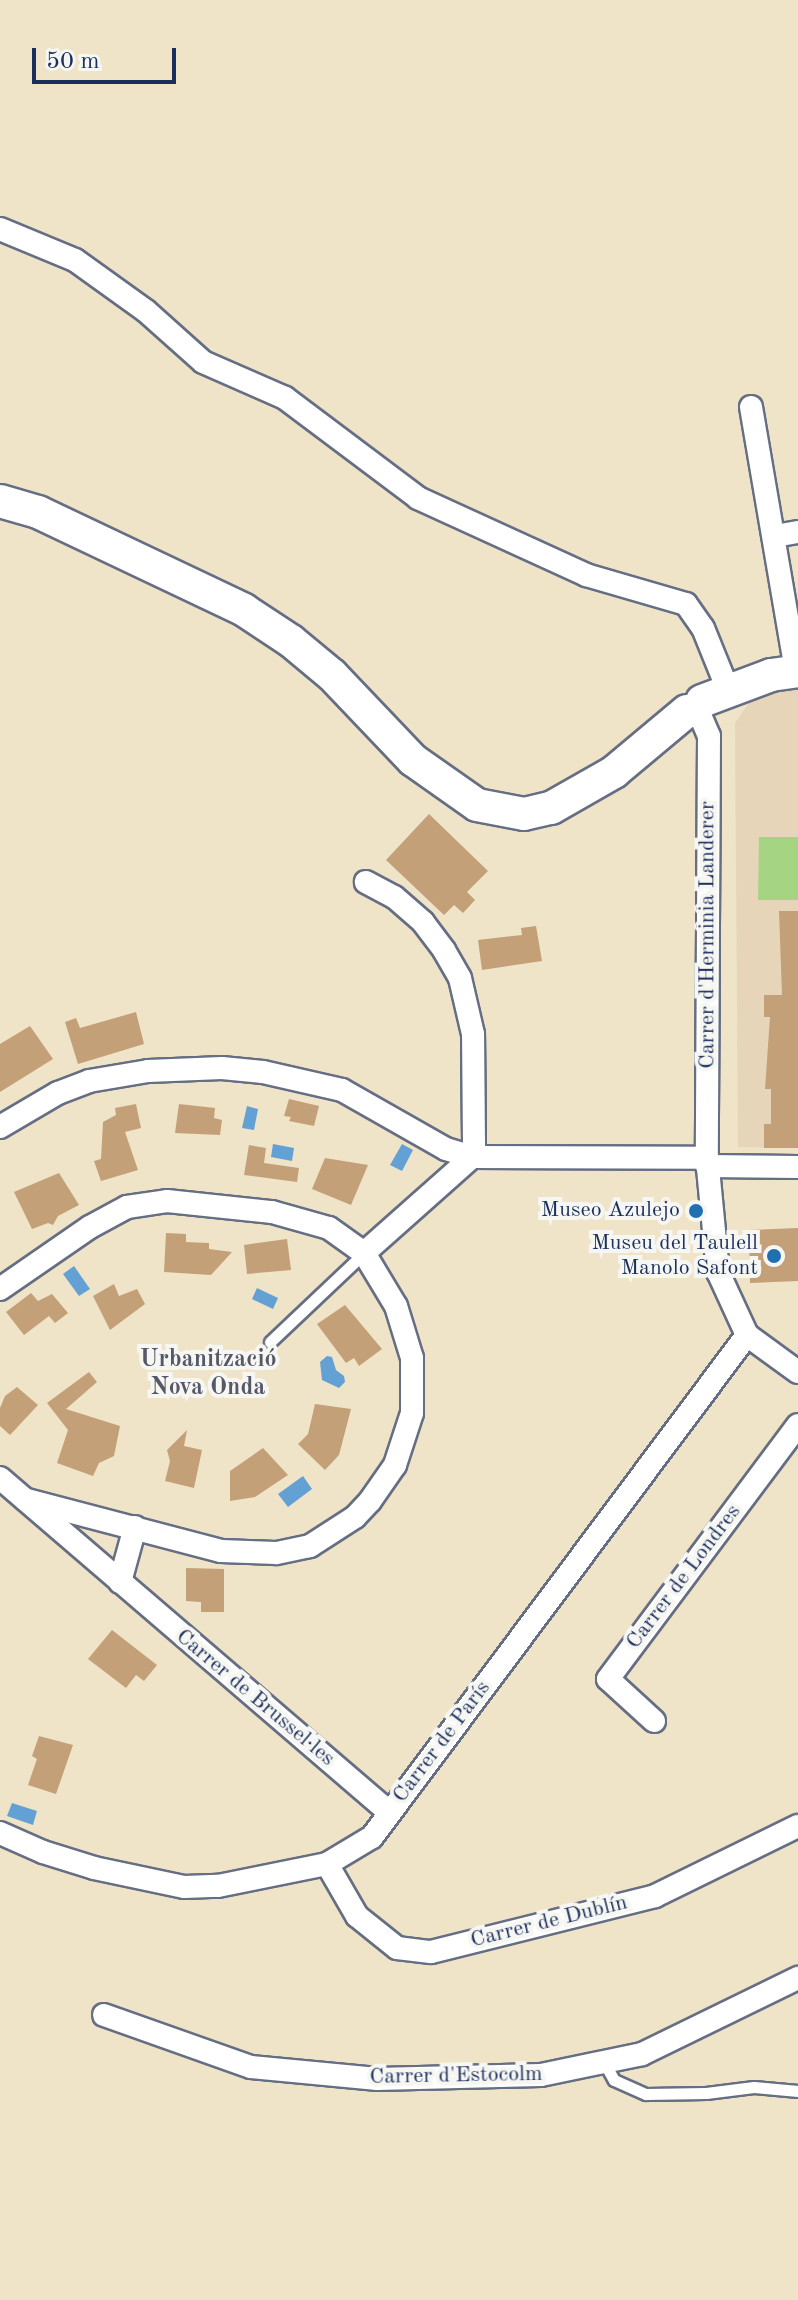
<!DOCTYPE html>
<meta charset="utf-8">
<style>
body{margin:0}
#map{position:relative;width:798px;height:2300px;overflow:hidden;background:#efe3c8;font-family:"Old Standard TT",serif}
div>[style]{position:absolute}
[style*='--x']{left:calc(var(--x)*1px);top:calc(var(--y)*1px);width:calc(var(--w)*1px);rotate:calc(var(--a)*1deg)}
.built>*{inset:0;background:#e6d5b8}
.green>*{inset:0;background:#a5d483}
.water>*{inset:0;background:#63a1d5}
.building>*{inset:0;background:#c3a077}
.roads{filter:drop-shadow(2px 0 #656e83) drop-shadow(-2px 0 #656e83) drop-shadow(0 2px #656e83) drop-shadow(0 -2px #656e83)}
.lane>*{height:11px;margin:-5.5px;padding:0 5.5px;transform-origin:5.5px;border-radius:5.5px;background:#fff}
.street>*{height:22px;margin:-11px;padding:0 11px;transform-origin:11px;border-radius:11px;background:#fff}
.secondary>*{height:32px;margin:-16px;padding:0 16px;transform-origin:16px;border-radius:16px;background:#fff}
.dots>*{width:22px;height:22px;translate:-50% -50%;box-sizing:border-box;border:4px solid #f6f6f2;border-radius:50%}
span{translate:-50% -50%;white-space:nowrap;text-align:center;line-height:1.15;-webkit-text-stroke:8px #f6f6f2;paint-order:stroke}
.street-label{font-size:22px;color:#1b2f5e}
.poi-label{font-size:22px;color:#1b2f5e}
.right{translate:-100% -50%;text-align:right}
.neighbourhood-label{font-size:24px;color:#565767;font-weight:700}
.scale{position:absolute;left:32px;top:48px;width:144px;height:36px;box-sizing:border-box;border:4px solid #1b2f5e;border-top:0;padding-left:10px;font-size:24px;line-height:28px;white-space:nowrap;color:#1b2f5e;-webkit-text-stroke:6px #f6f6f2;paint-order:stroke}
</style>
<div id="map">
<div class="built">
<div style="clip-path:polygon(770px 688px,798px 689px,798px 1148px,738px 1147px,735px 723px,755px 694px)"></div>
</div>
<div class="green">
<div style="clip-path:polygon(759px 837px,798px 837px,798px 900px,758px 900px)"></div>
</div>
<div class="water">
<div style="clip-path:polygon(247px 1106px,258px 1109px,254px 1130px,242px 1128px)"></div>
<div style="clip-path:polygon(273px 1144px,294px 1148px,292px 1161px,271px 1157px)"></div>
<div style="clip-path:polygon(402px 1144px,413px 1150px,402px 1171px,390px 1165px)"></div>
<div style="clip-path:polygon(74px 1266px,90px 1289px,79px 1296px,63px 1274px)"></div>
<div style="clip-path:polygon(257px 1288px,278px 1298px,273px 1309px,252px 1299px)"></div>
<div style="clip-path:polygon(327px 1356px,332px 1357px,336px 1370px,344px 1376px,345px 1382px,339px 1388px,322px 1380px,320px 1362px)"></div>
<div style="clip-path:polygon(303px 1476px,312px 1489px,288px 1507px,278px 1494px)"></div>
<div style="clip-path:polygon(12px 1803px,37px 1811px,33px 1825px,7px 1816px)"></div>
</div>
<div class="building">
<div style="clip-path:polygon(429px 814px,488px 871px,467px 892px,475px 900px,463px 913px,454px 905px,444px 915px,386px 860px)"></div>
<div style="clip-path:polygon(779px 911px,798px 911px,798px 1148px,764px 1148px,764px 1124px,771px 1124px,771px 1089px,765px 1089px,770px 1017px,764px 1017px,764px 995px,782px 995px)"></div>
<div style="clip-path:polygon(536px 926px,542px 961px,482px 970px,478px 940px,522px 935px,521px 928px)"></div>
<div style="clip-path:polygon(136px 1012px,144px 1044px,78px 1064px,65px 1022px,76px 1018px,80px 1028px)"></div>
<div style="clip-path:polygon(30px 1026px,53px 1059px,0 1092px,0 1044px)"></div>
<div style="clip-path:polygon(289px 1099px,319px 1106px,314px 1126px,289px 1121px,291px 1117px,284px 1116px)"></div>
<div style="clip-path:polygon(136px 1104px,141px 1128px,125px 1132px,138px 1170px,101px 1181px,94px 1161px,101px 1159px,103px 1122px,116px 1115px,115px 1108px)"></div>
<div style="clip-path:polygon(179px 1104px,215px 1108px,214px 1118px,222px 1120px,220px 1135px,175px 1133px)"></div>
<div style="clip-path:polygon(249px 1145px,266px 1148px,264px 1163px,299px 1168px,297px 1182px,244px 1175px)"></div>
<div style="clip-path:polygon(325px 1158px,368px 1165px,351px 1205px,312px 1189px)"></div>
<div style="clip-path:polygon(59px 1173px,79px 1205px,58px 1216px,53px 1225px,48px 1223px,32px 1229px,14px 1192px)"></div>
<div style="clip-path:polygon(798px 1228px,798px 1281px,750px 1283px,749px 1230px)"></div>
<div style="clip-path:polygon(166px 1233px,186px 1234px,186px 1242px,209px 1243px,209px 1249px,232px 1252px,211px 1275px,164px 1272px)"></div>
<div style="clip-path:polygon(287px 1239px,291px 1270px,247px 1274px,244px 1245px)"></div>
<div style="clip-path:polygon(114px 1284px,119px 1296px,137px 1289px,145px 1304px,110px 1330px,93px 1296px)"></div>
<div style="clip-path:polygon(31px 1293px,38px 1301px,52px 1294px,68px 1313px,55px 1323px,49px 1316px,24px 1335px,6px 1312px)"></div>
<div style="clip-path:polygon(345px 1305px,382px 1349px,359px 1366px,354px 1358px,346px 1363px,317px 1324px)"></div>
<div style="clip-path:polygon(89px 1372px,97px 1382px,66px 1409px,120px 1426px,114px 1456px,99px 1463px,93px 1476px,57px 1463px,68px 1430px,47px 1403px)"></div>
<div style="clip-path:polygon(17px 1387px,38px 1405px,10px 1435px,0 1426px,0 1408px,5px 1396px)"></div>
<div style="clip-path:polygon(315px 1404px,351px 1409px,339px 1455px,325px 1470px,298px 1444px,308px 1434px)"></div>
<div style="clip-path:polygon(187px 1430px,184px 1446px,202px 1450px,194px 1488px,165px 1481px,170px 1461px,167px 1450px)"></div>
<div style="clip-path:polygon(263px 1448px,288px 1475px,255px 1497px,230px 1501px,230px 1471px)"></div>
<div style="clip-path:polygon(186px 1568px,224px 1569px,224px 1612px,201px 1612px,201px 1602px,186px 1601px)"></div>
<div style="clip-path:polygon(112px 1630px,157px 1665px,144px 1681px,136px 1675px,126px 1688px,88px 1659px)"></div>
<div style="clip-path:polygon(39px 1736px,73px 1745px,56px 1794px,28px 1785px,37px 1759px,32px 1756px)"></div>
</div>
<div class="roads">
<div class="lane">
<div style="--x:270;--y:1342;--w:129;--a:-43.4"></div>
<div style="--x:605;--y:2064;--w:18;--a:61"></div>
<div style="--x:614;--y:2080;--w:35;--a:24"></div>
<div style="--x:646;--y:2094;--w:60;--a:-1"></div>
<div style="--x:706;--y:2093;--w:48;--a:-7.1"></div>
<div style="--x:754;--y:2087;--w:44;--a:5.2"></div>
</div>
<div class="street">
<div style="--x:0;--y:229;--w:81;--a:22.5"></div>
<div style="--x:75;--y:260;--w:87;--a:35.7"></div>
<div style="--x:146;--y:311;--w:76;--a:41.8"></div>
<div style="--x:203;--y:362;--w:90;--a:23.7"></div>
<div style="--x:285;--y:398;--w:166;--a:36.9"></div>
<div style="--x:418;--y:498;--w:185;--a:24.6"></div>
<div style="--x:586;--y:575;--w:104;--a:16.2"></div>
<div style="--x:686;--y:604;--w:29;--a:55"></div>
<div style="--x:703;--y:628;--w:67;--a:68"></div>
<div style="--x:751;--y:407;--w:268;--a:80.3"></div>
<div style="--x:775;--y:536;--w:23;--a:-10"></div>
<div style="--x:700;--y:715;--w:23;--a:67"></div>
<div style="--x:709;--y:736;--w:422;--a:90.3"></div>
<div style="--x:707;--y:1158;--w:115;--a:84.5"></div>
<div style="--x:718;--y:1272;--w:69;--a:65.3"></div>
<div style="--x:747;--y:1335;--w:63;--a:36"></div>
<div style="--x:0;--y:1127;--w:67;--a:-30.4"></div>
<div style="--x:58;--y:1093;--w:33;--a:-21"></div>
<div style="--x:89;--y:1081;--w:60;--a:-9.6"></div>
<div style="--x:148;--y:1071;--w:74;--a:-2.3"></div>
<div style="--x:222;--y:1068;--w:41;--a:5.6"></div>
<div style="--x:263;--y:1072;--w:81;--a:12.8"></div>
<div style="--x:342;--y:1090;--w:120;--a:29.6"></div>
<div style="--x:446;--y:1149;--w:27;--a:17"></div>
<div style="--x:472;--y:1157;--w:235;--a:0.2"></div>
<div style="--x:707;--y:1166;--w:91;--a:0.6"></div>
<div style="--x:364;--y:1253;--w:144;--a:-41.6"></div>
<div style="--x:472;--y:1157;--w:13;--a:-81"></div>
<div style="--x:474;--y:1144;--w:110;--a:-90.5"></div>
<div style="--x:473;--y:1034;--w:57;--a:-103.1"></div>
<div style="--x:460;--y:978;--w:32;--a:-120"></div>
<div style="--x:444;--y:950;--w:35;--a:-127"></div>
<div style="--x:423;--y:922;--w:38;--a:-139"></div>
<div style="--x:394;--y:897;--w:32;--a:-152"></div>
<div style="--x:0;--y:1289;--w:109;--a:-34.6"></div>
<div style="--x:90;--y:1227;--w:42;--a:-28.4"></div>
<div style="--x:127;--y:1207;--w:40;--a:-8.5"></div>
<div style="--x:167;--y:1201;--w:106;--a:6"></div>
<div style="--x:272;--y:1212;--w:59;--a:15.7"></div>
<div style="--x:329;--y:1228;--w:43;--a:35.5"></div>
<div style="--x:364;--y:1253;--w:62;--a:58.9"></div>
<div style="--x:396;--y:1306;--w:54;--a:72.9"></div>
<div style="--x:412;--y:1358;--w:55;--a:90"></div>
<div style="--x:412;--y:1413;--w:55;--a:108.1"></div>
<div style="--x:395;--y:1465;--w:44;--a:124.8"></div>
<div style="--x:370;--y:1501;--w:22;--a:133"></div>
<div style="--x:355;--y:1517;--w:54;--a:147.2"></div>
<div style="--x:310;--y:1546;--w:35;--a:168"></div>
<div style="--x:276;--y:1553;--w:55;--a:-177.9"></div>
<div style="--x:221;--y:1551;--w:202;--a:-165.3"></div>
<div style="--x:0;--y:1478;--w:514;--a:40.66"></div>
<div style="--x:120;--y:1582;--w:57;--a:-74.7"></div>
<div style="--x:654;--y:1721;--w:62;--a:-137.6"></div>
<div style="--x:608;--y:1679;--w:317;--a:-53.2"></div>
<div style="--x:0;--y:1833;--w:47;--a:23.8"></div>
<div style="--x:43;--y:1852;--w:53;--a:17.4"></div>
<div style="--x:94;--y:1868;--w:92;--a:11.9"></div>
<div style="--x:184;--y:1887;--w:34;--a:-2"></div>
<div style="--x:218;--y:1886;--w:111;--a:-11.4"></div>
<div style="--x:327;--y:1864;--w:52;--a:-31"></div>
<div style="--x:372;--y:1837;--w:627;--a:-53.24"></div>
<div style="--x:327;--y:1864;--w:60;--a:60"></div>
<div style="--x:357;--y:1916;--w:51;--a:38.7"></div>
<div style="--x:397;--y:1948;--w:34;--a:7"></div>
<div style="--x:431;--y:1952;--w:231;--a:-14"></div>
<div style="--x:655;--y:1896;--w:159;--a:-26.1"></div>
<div style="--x:104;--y:2015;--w:156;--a:19.5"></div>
<div style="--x:251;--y:2067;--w:127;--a:5.4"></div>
<div style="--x:377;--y:2079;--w:164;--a:-1.4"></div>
<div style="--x:541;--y:2075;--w:103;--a:-11.7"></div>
<div style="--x:642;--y:2054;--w:174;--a:-26"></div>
</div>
<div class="secondary">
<div style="--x:0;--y:501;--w:40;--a:16"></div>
<div style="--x:38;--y:512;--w:228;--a:25.4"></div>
<div style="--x:244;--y:610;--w:56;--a:33.4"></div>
<div style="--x:291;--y:641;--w:53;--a:39.7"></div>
<div style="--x:332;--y:675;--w:117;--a:46.4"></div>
<div style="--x:413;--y:760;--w:78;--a:35.1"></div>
<div style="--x:477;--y:805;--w:48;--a:10.8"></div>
<div style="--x:524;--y:814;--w:28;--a:-13"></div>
<div style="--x:551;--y:808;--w:73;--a:-29.7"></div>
<div style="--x:614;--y:772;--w:95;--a:-39.9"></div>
<div style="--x:702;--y:701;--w:74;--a:-20.6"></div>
<div style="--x:771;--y:675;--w:27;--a:-8"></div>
</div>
</div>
<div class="dots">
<div style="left:696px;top:1211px;background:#1f6fb2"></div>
<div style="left:774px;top:1256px;background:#1f6fb2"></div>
</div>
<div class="street-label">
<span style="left:708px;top:935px;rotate:-90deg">Carrer d'Herminia Landerer</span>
<span style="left:684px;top:1577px;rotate:-53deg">Carrer de Londres</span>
<span style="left:255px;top:1698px;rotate:40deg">Carrer de Brussel·les</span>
<span style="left:442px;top:1742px;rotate:-53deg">Carrer de París</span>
<span style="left:549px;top:1922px;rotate:-14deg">Carrer de Dublín</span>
<span style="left:456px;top:2076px;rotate:-1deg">Carrer d'Estocolm</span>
</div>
<div class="poi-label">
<span class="right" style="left:680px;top:1211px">Museo Azulejo</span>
<span class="right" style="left:758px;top:1256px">Museu del Taulell<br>Manolo Safont</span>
</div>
<div class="neighbourhood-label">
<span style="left:208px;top:1375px">Urbanització<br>Nova Onda</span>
</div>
<div class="scale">50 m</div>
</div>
